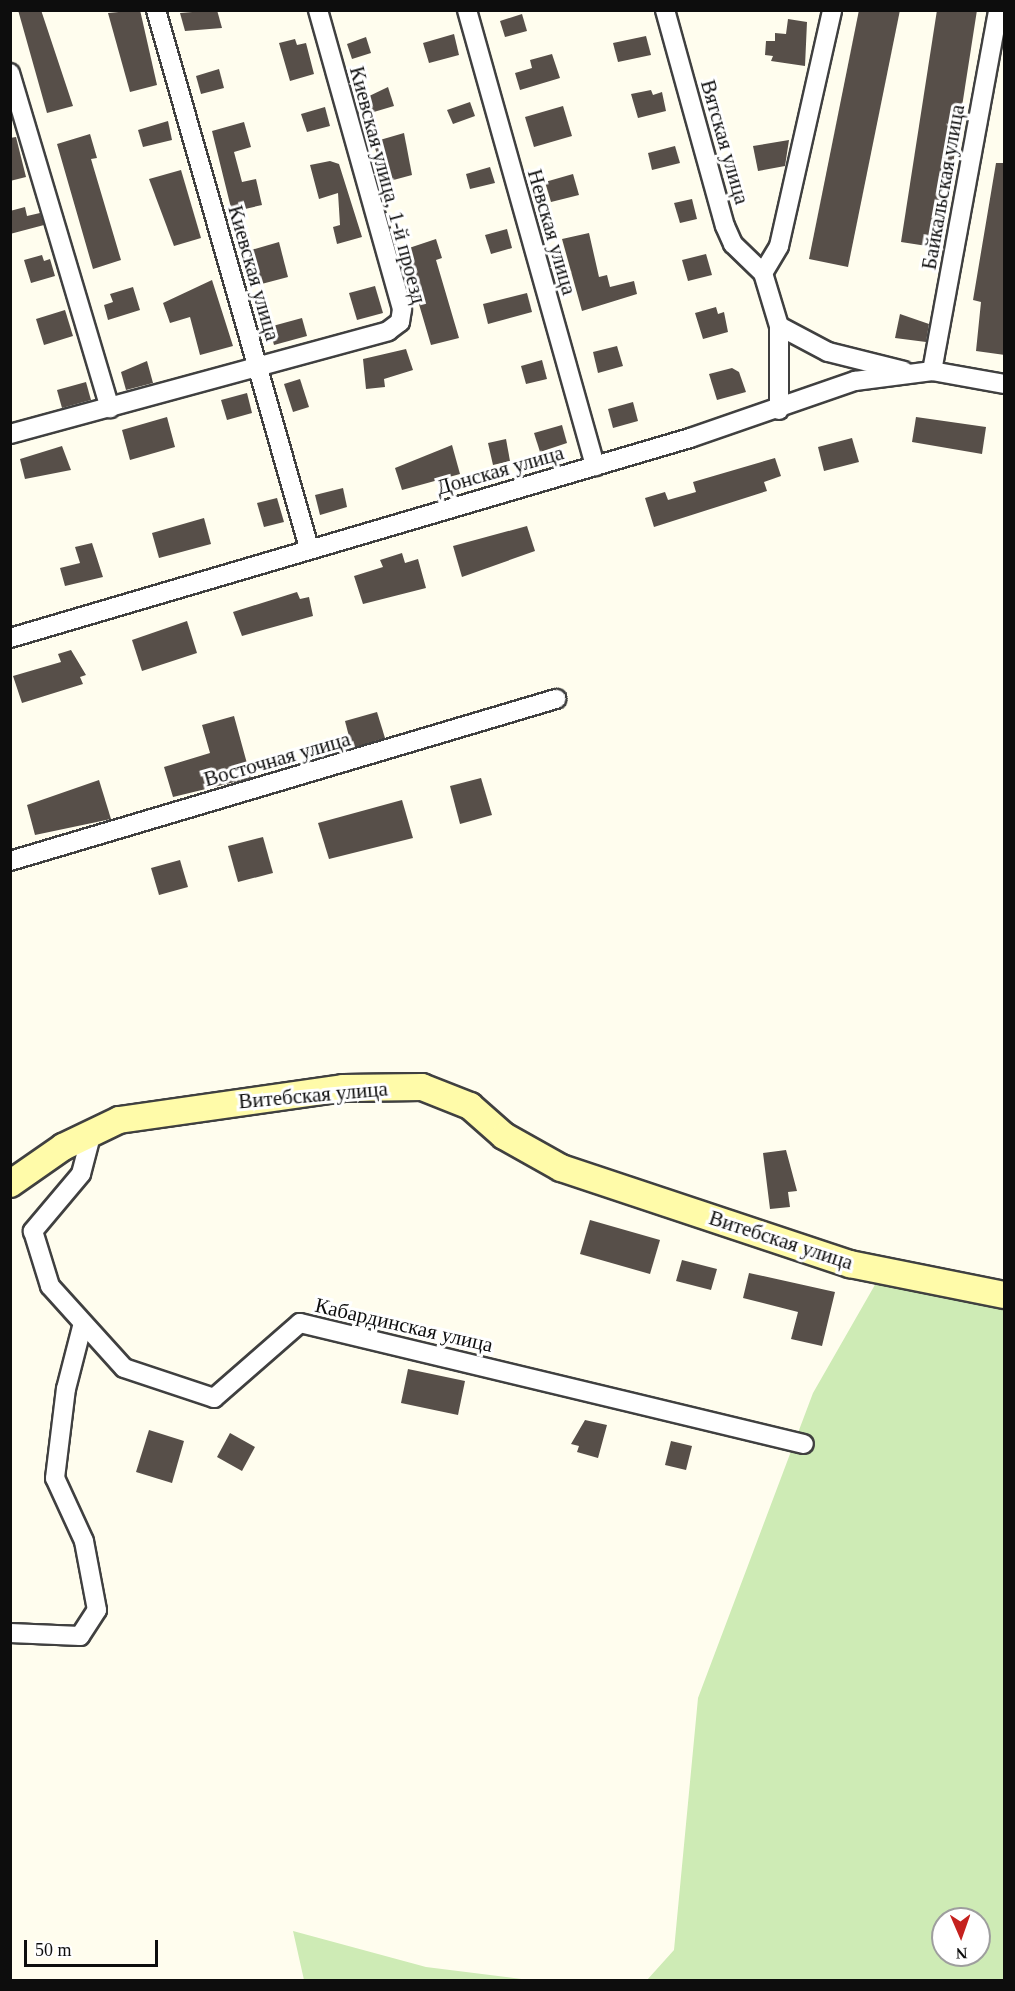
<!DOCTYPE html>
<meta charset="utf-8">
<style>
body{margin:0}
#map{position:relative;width:1015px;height:1991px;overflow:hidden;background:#fffdee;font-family:"Times New Roman",serif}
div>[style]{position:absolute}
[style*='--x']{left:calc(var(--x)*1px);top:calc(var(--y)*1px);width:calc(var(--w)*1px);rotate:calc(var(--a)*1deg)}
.green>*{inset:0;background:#ceebb5}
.building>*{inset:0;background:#574f49}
.roads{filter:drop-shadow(2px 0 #404040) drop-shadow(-2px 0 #404040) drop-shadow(0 2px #404040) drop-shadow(0 -2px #404040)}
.street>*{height:18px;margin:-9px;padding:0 9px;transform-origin:9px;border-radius:9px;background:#fff}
.secondary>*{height:26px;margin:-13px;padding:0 13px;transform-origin:13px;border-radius:13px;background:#fffba9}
span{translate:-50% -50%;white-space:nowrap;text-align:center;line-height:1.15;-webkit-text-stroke:6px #fff;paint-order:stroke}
.street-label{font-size:21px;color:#0d0d0d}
.frame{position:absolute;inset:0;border:12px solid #0d0d0d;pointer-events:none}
.north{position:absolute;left:931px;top:1907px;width:60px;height:60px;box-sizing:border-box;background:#fff;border:2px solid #9e9e9e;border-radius:50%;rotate:178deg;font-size:16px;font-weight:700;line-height:24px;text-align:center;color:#0d0d0d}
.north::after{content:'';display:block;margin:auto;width:21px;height:27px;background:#c5211e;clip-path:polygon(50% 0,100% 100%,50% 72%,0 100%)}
.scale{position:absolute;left:24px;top:1940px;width:134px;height:27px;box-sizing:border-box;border:3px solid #0d0d0d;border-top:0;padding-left:8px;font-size:18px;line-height:21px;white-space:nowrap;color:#0d0d0d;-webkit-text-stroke:4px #fff;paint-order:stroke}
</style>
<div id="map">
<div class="green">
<div style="clip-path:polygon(evenodd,876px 1283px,1004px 1308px,1004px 1980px,647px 1980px,674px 1950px,698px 1698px,813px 1393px,876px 1283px,943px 1919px,979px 1919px,979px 1955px,943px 1955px,943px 1919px)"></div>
<div style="clip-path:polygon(293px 1931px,426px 1967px,529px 1980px,304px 1980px)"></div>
</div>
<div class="building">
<div style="clip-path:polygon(18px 10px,41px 10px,73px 106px,47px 113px)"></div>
<div style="clip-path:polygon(140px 10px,157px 85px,130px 92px,108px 13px)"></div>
<div style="clip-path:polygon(217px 10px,222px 28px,185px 31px,180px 13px)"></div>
<div style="clip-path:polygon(859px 10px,900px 10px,848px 267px,809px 259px)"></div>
<div style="clip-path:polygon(937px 10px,977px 10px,940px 248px,901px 242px)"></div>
<div style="clip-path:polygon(522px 14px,527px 31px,505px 37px,500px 21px)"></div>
<div style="clip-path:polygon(788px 19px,807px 22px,805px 66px,771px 61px,773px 56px,765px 55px,766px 41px,775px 41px,775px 33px,786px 34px)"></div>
<div style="clip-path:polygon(454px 34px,459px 55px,429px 63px,423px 43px)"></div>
<div style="clip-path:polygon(646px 36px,651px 55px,618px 62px,613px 43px)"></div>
<div style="clip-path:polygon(366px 37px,371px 53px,352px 59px,347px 44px)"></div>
<div style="clip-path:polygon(295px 39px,297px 45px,306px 43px,314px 74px,290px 81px,279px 43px)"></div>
<div style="clip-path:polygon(552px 54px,560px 78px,520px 90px,515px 73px,532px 68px,530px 60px)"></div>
<div style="clip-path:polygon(219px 69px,224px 88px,201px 94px,196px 76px)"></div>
<div style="clip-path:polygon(388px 87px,394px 106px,367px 114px,363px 99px)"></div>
<div style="clip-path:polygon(651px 90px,653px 95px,662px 92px,666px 111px,638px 118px,631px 94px)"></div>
<div style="clip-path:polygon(470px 102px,475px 116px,453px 124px,447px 110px)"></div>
<div style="clip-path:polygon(563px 106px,572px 136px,534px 147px,525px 117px)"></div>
<div style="clip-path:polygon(325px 107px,330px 126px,307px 132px,301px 114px)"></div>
<div style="clip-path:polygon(168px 121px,172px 140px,143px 147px,138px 130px)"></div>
<div style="clip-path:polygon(244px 122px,251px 147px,234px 152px,242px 182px,256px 179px,262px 205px,232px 212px,212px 131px)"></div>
<div style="clip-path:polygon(404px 133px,412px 175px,386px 182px,373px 142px)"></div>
<div style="clip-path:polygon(90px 134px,97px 158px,91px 159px,121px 260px,93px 269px,57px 144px)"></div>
<div style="clip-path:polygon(16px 137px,26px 177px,10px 181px,10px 138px)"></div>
<div style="clip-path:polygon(789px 140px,785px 166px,758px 171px,753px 146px)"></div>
<div style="clip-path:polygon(675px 146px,680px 163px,652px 170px,648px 153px)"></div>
<div style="clip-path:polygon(330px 161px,339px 164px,362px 237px,337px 244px,333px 227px,340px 225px,338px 193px,319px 199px,310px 165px)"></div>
<div style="clip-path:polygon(996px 163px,1005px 163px,1005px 355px,976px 351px,981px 302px,973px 300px)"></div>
<div style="clip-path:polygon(490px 167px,495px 183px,470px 189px,466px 174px)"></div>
<div style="clip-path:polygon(181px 170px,201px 238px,174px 246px,149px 179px)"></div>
<div style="clip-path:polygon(573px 174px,579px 195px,551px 202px,545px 182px)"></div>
<div style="clip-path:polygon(692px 199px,697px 219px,680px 223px,674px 203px)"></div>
<div style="clip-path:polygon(25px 207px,27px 216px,40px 213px,44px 225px,10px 234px,10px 211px)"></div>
<div style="clip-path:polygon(507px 229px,512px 248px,491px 254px,485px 235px)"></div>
<div style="clip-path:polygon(589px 233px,599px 277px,607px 275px,610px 287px,634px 281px,637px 294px,582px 311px,562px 239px)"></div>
<div style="clip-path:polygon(436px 239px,442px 258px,436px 260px,459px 338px,431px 345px,403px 250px)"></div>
<div style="clip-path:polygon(279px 242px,288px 277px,254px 286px,244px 252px)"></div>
<div style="clip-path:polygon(706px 254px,712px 275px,688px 281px,682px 260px)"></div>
<div style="clip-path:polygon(42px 255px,44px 261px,50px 259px,55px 276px,31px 283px,24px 260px)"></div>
<div style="clip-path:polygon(212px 280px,233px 346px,200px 355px,190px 317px,170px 323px,163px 303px)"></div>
<div style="clip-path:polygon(375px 286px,383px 313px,357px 320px,349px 293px)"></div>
<div style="clip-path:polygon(133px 287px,140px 310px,108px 320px,104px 305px,113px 302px,110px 294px)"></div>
<div style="clip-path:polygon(527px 293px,532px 312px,488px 324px,483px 304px)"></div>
<div style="clip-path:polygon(716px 307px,718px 314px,724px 312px,728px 332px,703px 339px,695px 313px)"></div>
<div style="clip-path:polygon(65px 310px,73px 336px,44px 345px,36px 319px)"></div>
<div style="clip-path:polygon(900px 314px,929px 324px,926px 342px,895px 338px)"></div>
<div style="clip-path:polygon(302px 318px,307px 336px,274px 345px,269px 327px)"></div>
<div style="clip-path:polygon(617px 346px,623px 366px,598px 373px,593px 352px)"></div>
<div style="clip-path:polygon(406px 349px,413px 370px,384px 379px,385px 387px,366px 389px,363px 359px)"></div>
<div style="clip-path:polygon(542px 360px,547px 379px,526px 384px,521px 366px)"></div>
<div style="clip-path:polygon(147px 361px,153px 383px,126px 390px,121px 372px)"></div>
<div style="clip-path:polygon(732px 368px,739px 372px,746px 392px,717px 400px,709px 374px)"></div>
<div style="clip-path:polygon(300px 379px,309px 407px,293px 412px,284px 384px)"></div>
<div style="clip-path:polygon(86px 382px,91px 400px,62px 408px,57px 390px)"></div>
<div style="clip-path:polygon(247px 393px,252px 413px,227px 420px,221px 400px)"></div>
<div style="clip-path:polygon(633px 402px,638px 421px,613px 428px,608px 409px)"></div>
<div style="clip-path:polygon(167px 417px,175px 447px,130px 460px,122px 430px)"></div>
<div style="clip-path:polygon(916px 417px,986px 427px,982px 454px,912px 442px)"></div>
<div style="clip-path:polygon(562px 425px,567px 443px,540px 452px,534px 433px)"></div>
<div style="clip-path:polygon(852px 438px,859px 462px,824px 471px,818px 447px)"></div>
<div style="clip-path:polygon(506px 439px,510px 461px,493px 465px,488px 443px)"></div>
<div style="clip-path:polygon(452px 445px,460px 474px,402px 490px,395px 468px)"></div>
<div style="clip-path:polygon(62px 446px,71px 470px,25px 479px,20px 459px)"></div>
<div style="clip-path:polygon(775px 458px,781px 476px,764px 482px,767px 491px,654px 527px,645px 498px,665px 492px,668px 500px,696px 492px,693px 482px)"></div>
<div style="clip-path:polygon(343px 488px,347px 507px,320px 515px,315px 495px)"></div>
<div style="clip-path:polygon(277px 498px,284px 522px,264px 527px,257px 503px)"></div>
<div style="clip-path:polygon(204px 518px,211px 544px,159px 558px,152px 533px)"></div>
<div style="clip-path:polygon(527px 526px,535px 551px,462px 577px,453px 546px)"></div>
<div style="clip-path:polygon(92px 543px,103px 577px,65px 586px,60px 568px,80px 563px,75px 547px)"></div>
<div style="clip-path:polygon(402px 553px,405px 563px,418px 559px,426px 588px,363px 604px,354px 576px,383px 567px,380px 560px)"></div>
<div style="clip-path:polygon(297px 592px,300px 599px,309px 597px,313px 616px,242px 636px,233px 612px)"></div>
<div style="clip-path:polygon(187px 621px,197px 653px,142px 671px,132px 640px)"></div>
<div style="clip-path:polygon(71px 650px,86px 675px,80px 677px,83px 684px,22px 703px,13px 676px,61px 662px,58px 654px)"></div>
<div style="clip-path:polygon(377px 712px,385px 738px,352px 748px,345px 721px)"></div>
<div style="clip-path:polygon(234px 716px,251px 778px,173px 797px,164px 767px,210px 753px,202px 725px)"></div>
<div style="clip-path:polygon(481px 778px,492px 815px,460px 824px,450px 786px)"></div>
<div style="clip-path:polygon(99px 780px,111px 819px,35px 835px,27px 805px)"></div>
<div style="clip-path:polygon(402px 800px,413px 838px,329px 859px,318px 823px)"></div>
<div style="clip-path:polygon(263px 837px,273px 873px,238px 882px,228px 846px)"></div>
<div style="clip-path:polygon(180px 860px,188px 887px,159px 895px,151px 868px)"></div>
<div style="clip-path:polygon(786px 1150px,797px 1191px,788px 1192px,790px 1207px,770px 1209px,763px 1153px)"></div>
<div style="clip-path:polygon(590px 1220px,660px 1240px,650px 1274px,580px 1254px)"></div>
<div style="clip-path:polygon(682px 1260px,717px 1269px,711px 1290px,676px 1281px)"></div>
<div style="clip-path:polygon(749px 1273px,835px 1292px,822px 1346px,791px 1339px,798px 1312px,743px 1298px)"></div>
<div style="clip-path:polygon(408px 1369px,465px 1381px,458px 1415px,401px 1403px)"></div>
<div style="clip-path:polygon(585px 1420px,607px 1425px,598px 1458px,577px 1452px,579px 1446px,571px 1444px)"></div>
<div style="clip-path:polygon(149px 1430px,184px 1441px,172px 1483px,136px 1472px)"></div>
<div style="clip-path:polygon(230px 1433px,255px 1447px,242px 1471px,217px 1457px)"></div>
<div style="clip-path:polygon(671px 1441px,692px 1446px,686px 1470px,665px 1465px)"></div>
</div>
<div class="roads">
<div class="street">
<div style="--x:156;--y:10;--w:559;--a:74.12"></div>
<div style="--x:467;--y:10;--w:474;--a:74.3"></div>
<div style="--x:665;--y:10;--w:224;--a:74.5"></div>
<div style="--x:725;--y:226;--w:20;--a:66"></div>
<div style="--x:733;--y:244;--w:42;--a:44"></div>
<div style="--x:763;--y:273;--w:55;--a:73.2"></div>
<div style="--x:779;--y:326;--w:84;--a:90"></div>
<div style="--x:10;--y:73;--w:350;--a:73.4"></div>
<div style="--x:763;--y:273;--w:31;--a:-59"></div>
<div style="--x:779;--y:246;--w:242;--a:-77.3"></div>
<div style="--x:779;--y:326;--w:55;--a:28"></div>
<div style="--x:828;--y:352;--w:78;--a:14"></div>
<div style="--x:932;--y:371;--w:367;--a:-79.6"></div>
<div style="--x:10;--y:434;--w:392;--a:-15.2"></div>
<div style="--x:388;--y:331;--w:15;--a:-37"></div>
<div style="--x:400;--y:322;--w:13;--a:-81"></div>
<div style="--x:402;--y:309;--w:311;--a:-105.7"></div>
<div style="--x:10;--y:638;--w:709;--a:-16.39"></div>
<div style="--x:690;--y:438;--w:175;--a:-19.1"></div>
<div style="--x:855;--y:381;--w:78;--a:-7.4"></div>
<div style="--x:932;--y:371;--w:73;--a:10.2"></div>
<div style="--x:10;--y:861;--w:570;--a:-16.53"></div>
<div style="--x:92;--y:1132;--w:43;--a:104.7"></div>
<div style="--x:81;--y:1174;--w:75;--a:130.1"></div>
<div style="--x:33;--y:1231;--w:58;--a:72.8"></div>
<div style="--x:50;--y:1286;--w:110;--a:47.9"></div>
<div style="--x:124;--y:1368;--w:95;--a:18.4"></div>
<div style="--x:214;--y:1398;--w:114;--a:-41.1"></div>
<div style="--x:300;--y:1323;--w:518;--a:13.5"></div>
<div style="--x:10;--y:1633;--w:70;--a:2.5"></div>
<div style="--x:80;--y:1636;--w:31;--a:-57"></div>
<div style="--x:97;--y:1610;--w:70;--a:-100.7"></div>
<div style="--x:84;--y:1541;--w:69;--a:-114.7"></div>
<div style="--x:55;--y:1478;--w:90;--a:-83"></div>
<div style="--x:66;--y:1389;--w:68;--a:-75.6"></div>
</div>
<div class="secondary">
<div style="--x:10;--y:1184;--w:65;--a:-34.9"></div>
<div style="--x:63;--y:1147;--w:62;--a:-25.7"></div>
<div style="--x:119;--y:1120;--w:226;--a:-8.1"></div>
<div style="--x:343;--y:1088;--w:79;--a:-0.7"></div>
<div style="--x:422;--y:1087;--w:52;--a:21.6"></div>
<div style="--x:470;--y:1106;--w:45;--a:41.4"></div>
<div style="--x:504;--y:1136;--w:65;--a:29.3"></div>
<div style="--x:561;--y:1168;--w:305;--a:18.4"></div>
<div style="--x:850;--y:1264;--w:157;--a:11.4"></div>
</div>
</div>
<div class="street-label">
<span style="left:725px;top:142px;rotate:74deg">Вятская улица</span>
<span style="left:388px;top:185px;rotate:75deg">Киевская улица, 1-й проезд</span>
<span style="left:943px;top:187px;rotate:-80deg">Байкальская улица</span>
<span style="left:552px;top:232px;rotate:74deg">Невская улица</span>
<span style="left:254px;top:273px;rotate:74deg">Киевская улица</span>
<span style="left:500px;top:470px;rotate:-16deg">Донская улица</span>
<span style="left:277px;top:759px;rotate:-16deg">Восточная улица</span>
<span style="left:313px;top:1095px;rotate:-5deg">Витебская улица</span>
<span style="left:781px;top:1240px;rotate:18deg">Витебская улица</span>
<span style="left:404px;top:1325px;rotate:13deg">Кабардинская улица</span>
</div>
<div class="frame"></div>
<div class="north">N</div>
<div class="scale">50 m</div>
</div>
